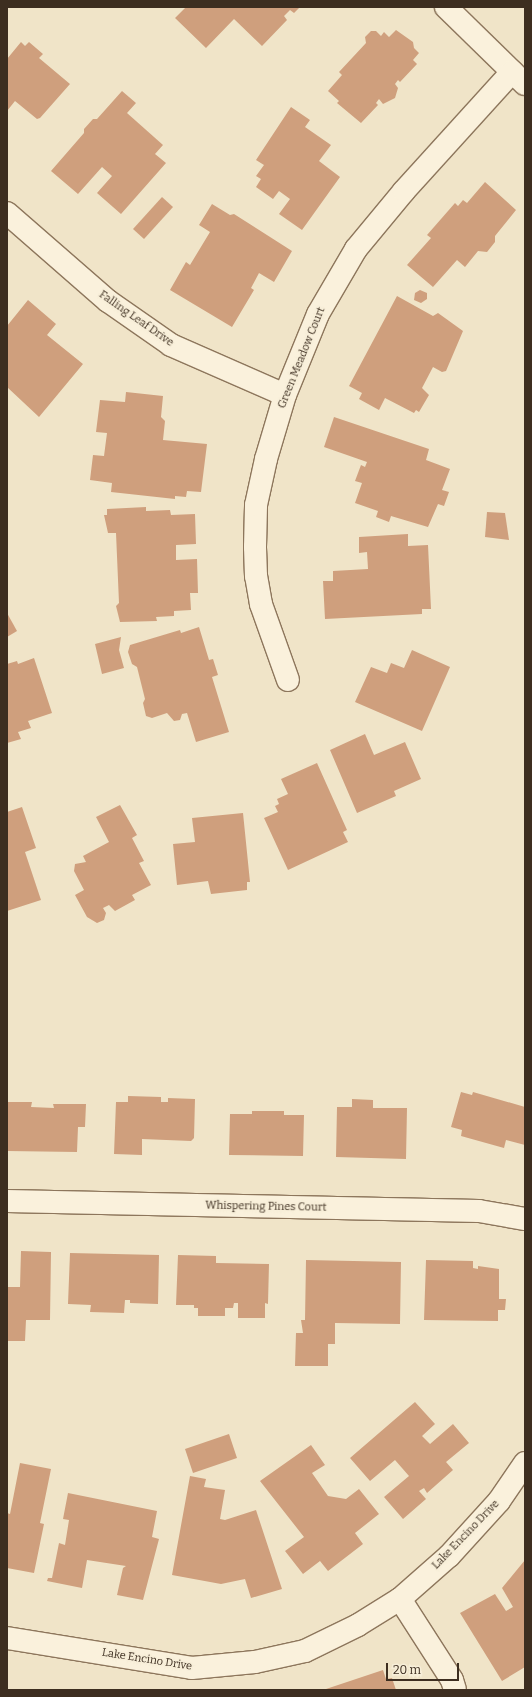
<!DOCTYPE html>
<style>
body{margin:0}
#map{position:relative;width:532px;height:1697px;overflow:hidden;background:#f0e4c8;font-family:Bitter,serif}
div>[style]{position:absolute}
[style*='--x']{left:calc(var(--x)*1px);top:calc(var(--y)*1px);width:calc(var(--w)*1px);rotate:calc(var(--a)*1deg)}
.building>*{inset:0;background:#cf9f7d}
.roads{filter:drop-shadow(1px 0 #8d765c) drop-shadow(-1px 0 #8d765c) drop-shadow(0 1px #8d765c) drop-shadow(0 -1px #8d765c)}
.minor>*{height:22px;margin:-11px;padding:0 11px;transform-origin:11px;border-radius:11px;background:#faf1dc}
span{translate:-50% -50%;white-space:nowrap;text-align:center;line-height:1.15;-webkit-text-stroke:3px #f7eed8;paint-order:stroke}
.street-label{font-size:11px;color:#3d2e20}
.frame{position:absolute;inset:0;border:8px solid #3d2e20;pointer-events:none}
.scale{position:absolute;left:386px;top:1663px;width:73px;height:18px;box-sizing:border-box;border:2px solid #3d2e20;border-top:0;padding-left:5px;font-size:12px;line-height:14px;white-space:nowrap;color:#3d2e20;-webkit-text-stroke:3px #f7eed8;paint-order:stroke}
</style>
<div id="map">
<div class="building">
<div style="clip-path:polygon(186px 7px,300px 7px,294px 13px,290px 10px,284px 16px,287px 20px,262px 46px,234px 19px,206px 48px,175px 18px)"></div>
<div style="clip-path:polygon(396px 30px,413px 42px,414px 48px,419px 53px,413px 60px,417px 64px,400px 82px,398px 80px,395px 84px,398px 88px,395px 98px,383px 104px,379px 99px,376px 103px,378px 105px,361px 123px,337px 103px,339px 101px,328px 91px,342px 75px,339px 72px,366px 43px,365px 37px,371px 31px,376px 31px,381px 36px,384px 32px,389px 37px)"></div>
<div style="clip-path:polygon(21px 42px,25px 46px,29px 42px,43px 54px,39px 58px,70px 84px,40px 118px,37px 119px,15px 101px,7px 111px,7px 59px)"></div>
<div style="clip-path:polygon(122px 91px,136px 103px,127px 113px,163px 145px,155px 154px,166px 163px,121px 214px,97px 193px,112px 176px,102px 167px,78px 194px,51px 171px,84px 133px,84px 129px,93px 119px,97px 119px)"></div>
<div style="clip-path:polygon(291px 107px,310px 120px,305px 127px,331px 145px,319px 161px,340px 177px,302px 230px,279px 214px,290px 199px,279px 191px,273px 199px,256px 187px,261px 179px,256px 176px,264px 165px,256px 160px)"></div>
<div style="clip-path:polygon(485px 182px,516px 210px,495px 236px,495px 242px,487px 252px,478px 251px,465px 267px,457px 260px,433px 287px,407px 265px,431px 238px,427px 235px,455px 203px,458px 206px,463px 200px,467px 203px)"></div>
<div style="clip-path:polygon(162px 197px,173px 207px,144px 239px,133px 229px)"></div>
<div style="clip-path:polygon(212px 204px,230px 215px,234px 214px,292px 251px,274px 282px,259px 273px,251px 288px,254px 290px,232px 327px,170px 290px,186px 262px,190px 265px,210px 232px,199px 225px)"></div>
<div style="clip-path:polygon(420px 290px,427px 293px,427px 299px,421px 303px,414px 300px,415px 293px)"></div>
<div style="clip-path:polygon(397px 296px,433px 316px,438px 313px,463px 331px,446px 371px,442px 372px,433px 367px,422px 388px,429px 395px,419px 412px,416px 410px,414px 413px,385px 398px,379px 410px,359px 399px,362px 393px,349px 386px)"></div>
<div style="clip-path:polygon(28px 300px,56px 324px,47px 335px,83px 364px,39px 417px,7px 387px,7px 326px)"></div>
<div style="clip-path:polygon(126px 392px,163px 396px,161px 417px,165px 421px,163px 440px,207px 444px,201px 492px,187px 491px,186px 497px,175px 496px,175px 499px,111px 492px,112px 483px,90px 480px,93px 455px,104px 456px,107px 433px,96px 432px,100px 400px,125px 402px)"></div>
<div style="clip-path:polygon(334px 417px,429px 449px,426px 460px,450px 469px,442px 490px,449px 492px,444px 506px,438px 504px,428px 527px,391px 516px,389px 522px,376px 517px,378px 511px,355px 503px,362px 483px,355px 481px,361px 465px,365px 467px,367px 462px,324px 447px)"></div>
<div style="clip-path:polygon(146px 507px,146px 511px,170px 510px,171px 515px,195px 514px,196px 544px,176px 545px,176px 560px,197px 559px,198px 593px,190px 593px,191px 610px,174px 611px,174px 616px,156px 617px,157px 621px,120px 622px,116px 606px,119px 603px,116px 533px,108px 533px,104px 515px,107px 515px,107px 509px)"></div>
<div style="clip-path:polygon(487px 512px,505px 513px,509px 540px,485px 537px)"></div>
<div style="clip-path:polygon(408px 534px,408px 546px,428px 545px,431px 609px,422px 609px,422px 614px,325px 619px,323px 581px,333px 581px,333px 571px,368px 569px,367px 552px,359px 553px,359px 537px)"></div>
<div style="clip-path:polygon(7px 613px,17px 631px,7px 637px)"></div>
<div style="clip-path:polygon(199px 627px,209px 660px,213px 659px,218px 675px,212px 677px,229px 732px,196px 742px,187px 713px,182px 714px,180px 720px,174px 721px,167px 713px,152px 718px,146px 716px,143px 703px,145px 699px,137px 667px,132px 664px,128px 652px,130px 645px,180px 630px,181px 633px)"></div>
<div style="clip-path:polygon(121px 637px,119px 650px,124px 668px,102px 674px,95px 644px)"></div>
<div style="clip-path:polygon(412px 650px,450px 667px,422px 731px,355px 702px,371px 667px,387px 673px,391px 663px,404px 668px)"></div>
<div style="clip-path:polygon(34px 658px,52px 713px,28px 721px,31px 728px,18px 732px,21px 739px,7px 743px,7px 664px,17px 661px,18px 664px)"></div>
<div style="clip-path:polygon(365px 734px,374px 755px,405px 742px,421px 779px,394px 791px,396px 796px,357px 813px,330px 750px)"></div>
<div style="clip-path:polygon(317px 763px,347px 830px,343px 832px,348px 842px,288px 870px,264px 818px,278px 812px,275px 806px,279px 804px,277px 799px,288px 794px,281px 779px)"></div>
<div style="clip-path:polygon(120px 805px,137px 835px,132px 838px,144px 861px,139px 863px,151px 885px,132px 895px,135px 900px,115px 911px,109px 905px,103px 908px,106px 913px,104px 920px,97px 923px,87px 917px,75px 895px,84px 890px,74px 871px,75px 864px,86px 862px,83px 856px,109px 842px,96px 817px)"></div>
<div style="clip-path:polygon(22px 807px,36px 848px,25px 852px,41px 900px,7px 911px,7px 812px)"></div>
<div style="clip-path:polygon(243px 813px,250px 882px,247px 882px,247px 890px,211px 894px,208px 881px,177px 885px,173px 844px,195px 842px,192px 818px)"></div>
<div style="clip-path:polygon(461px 1092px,472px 1095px,473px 1092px,525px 1107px,525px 1145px,506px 1140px,504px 1148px,461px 1136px,462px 1130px,451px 1127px)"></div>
<div style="clip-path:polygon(128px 1096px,161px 1097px,161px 1102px,168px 1102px,168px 1098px,195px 1099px,194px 1138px,191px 1141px,142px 1139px,142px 1155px,114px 1154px,116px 1102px,128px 1102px)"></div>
<div style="clip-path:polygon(352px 1099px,373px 1100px,373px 1108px,407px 1108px,406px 1159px,336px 1157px,337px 1107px,352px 1107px)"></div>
<div style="clip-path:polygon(7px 1102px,32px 1102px,31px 1107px,54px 1108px,53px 1104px,86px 1104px,85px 1127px,78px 1127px,77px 1152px,7px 1151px)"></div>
<div style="clip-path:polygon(252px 1111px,284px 1111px,284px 1115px,304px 1115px,303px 1156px,229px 1155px,230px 1114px,252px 1114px)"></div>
<div style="clip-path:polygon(21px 1251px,51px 1252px,50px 1320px,26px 1320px,25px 1341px,7px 1341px,7px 1287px,20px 1287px)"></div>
<div style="clip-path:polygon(70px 1253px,159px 1255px,158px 1304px,130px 1303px,130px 1300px,125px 1300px,124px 1313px,90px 1312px,91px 1305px,68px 1304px)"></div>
<div style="clip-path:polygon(178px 1255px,216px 1256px,216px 1263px,269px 1264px,268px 1304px,265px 1303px,265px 1318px,238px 1318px,238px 1303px,234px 1303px,233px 1308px,225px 1308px,225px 1316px,198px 1316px,198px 1308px,194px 1308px,194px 1305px,176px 1305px)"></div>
<div style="clip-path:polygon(306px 1260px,401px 1262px,400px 1324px,335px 1323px,335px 1344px,328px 1344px,328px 1366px,295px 1366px,296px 1333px,303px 1333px,301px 1320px,305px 1320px)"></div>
<div style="clip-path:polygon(426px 1260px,473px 1261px,473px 1268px,478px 1269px,478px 1266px,499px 1269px,499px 1299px,506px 1299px,505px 1310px,498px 1310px,498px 1321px,424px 1320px)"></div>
<div style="clip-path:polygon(415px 1402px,435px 1424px,422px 1436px,430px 1444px,453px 1424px,469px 1443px,446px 1462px,453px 1470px,427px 1493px,424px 1488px,419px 1491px,426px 1499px,403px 1519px,384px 1497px,409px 1476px,395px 1460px,370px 1481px,350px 1458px)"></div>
<div style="clip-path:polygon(229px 1434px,237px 1458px,193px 1473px,185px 1449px)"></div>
<div style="clip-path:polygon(311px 1445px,325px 1465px,312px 1473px,328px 1496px,346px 1499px,359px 1489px,379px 1514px,355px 1533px,363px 1544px,328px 1571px,320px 1561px,303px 1574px,285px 1551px,304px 1537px,260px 1481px)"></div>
<div style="clip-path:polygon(20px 1463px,51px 1469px,40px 1523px,44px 1524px,34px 1573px,7px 1568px,7px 1513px,10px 1514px)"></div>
<div style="clip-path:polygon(190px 1476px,206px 1479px,204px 1487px,225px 1490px,220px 1519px,225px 1520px,256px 1510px,282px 1589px,251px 1598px,245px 1579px,221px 1584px,172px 1575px)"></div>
<div style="clip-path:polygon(68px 1493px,157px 1511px,152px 1537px,159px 1539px,143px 1600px,117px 1595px,123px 1568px,126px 1566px,87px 1560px,82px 1588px,47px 1581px,48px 1578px,52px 1578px,59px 1543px,65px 1545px,69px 1520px,63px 1519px)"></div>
<div style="clip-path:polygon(525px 1560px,525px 1667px,502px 1681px,460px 1613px,495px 1594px,506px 1611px,513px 1607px,502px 1588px)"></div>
<div style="clip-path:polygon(383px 1670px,386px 1679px,392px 1678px,396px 1690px,323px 1690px)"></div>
</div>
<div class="roads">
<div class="minor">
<div style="--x:446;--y:7;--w:110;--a:44.3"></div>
<div style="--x:7;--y:213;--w:134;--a:41.1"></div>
<div style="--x:108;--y:301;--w:77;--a:34.9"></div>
<div style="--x:171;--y:345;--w:124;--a:23.7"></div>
<div style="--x:288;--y:680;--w:81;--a:-109.6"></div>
<div style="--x:261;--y:604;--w:28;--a:-100"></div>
<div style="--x:256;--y:576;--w:29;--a:-92"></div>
<div style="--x:255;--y:547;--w:42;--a:-88.6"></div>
<div style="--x:256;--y:505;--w:47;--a:-77.7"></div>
<div style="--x:266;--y:459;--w:67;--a:-73.5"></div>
<div style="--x:285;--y:395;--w:87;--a:-67.8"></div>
<div style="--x:318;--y:314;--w:75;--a:-59.7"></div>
<div style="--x:356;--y:249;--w:75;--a:-50.4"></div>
<div style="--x:404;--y:191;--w:161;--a:-47.8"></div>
<div style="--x:7;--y:1201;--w:472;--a:1.2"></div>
<div style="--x:479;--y:1211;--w:47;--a:9.9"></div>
<div style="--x:400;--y:1599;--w:96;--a:57.3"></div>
<div style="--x:452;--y:1680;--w:10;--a:73"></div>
<div style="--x:7;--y:1638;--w:187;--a:9.2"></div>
<div style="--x:192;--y:1668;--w:63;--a:-5.4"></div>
<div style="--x:255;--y:1662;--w:51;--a:-12.4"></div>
<div style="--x:305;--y:1651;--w:59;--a:-26.1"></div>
<div style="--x:358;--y:1625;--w:49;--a:-31.8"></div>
<div style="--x:400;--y:1599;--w:65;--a:-41.3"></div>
<div style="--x:449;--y:1556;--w:74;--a:-47.7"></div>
<div style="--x:499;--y:1501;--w:46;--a:-55.6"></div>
</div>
</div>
<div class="street-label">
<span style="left:136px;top:319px;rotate:35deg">Falling Leaf Drive</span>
<span style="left:302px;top:358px;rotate:-68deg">Green Meadow Court</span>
<span style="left:266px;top:1207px;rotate:1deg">Whispering Pines Court</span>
<span style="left:466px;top:1535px;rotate:-46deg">Lake Encino Drive</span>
<span style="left:147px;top:1660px;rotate:9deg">Lake Encino Drive</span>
</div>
<div class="frame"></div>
<div class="scale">20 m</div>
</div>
